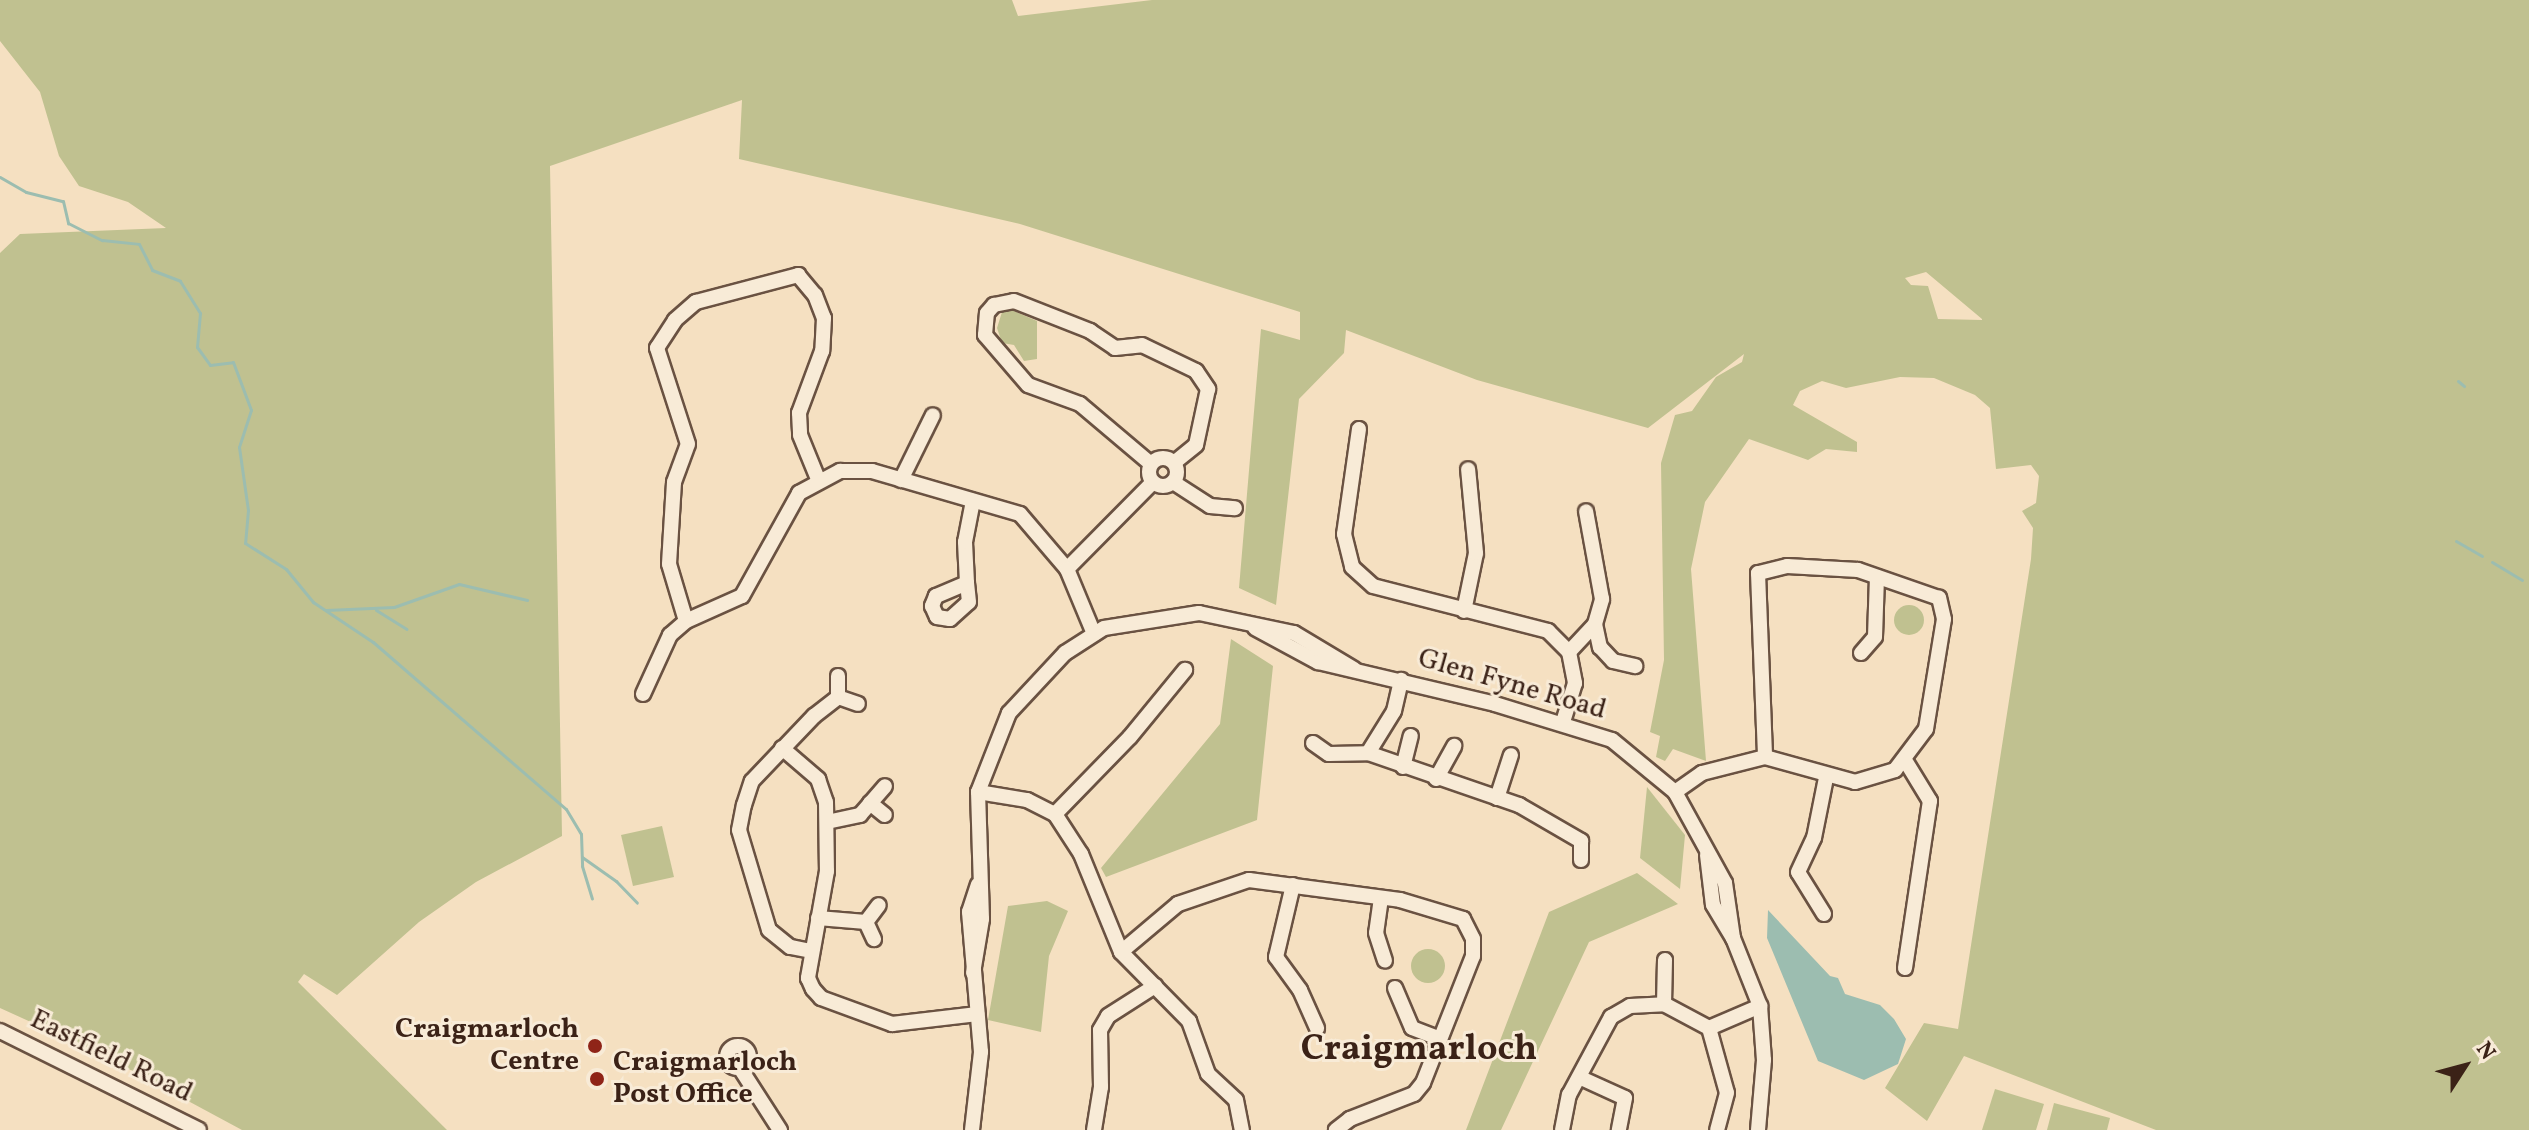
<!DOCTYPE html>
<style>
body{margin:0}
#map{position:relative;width:2529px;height:1130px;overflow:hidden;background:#f5e0c1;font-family:Vollkorn,serif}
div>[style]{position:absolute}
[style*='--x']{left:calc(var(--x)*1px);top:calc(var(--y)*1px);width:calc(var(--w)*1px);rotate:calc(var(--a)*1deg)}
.green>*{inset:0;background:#c0c190}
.round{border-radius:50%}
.water>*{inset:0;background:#9cbdb0}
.stream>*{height:3px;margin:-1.5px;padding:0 1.5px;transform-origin:1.5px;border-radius:1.5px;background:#9cbdb0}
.roads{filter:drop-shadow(2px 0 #6a5242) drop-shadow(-2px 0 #6a5242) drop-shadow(0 2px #6a5242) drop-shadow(0 -2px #6a5242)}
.minor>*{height:14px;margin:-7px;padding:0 7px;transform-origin:7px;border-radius:7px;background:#f8ebd7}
.minor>.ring{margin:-7px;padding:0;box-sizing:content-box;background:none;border:14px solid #f8ebd7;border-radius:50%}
.dots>*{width:22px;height:22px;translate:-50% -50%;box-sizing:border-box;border:4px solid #f8ebd7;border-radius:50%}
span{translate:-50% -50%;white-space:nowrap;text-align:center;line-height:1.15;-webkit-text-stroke:6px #f8ebd7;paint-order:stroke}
.street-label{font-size:28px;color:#3b2217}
.poi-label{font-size:28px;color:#3b2217;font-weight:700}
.right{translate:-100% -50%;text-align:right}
.left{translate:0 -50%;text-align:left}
.district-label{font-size:36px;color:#3b2217;font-weight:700}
.north{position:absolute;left:2425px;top:1026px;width:80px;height:80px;-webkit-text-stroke:6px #f8ebd7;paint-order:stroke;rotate:54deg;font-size:22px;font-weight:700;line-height:32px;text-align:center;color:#3b2217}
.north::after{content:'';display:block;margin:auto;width:28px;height:36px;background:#3b2217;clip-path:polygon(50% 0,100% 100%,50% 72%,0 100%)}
</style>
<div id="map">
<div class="green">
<div style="clip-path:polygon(evenodd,0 0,1012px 0,1018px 16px,1152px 0,2529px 0,2529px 1130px,2156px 1130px,1964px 1056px,1927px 1121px,1885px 1088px,1924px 1023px,1958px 1029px,2031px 559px,2033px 528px,2022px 511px,2036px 503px,2039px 476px,2031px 465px,1996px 469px,1990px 408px,1975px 395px,1934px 378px,1900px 377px,1846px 388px,1822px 381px,1800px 391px,1793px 405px,1857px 442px,1857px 452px,1826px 449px,1808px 460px,1749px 439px,1705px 502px,1691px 569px,1706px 761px,1673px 749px,1665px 761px,1656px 757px,1660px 736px,1650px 732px,1664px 660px,1661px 463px,1675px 415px,1692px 411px,1716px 377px,1742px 362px,1744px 354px,1648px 428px,1477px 380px,1346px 330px,1344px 353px,1299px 399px,1276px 605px,1239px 588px,1261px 329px,1300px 340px,1300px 312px,1020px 224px,739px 159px,742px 100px,550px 166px,562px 836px,476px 882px,419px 922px,337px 995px,304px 974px,298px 982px,447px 1130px,242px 1130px,99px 1053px,0 1008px,0 253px,20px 234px,166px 228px,128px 202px,79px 186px,59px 156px,40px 92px,0 41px,0 0,1926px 272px,1982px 319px,1982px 320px,1938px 319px,1928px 286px,1911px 285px,1905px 278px,1926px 272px)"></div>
<div style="clip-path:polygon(1009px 309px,1037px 321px,1037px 359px,1024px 361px,1014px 345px,1002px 343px,997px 328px,1002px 312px)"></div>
<div class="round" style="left:1894px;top:605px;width:30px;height:30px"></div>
<div style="clip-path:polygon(1231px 639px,1273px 666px,1257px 820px,1106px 877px,1101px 868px,1220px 724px)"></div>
<div style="clip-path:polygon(1647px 787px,1685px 835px,1680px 889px,1640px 858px)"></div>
<div style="clip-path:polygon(662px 826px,674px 877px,633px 886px,621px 835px)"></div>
<div style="clip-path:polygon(1637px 873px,1678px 904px,1589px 942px,1501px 1130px,1466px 1130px,1549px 912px)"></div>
<div style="clip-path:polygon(1047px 901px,1068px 911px,1049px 956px,1041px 1032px,988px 1020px,1008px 906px)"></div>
<div class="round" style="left:1411px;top:949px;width:34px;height:34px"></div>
<div style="clip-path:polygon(1995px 1089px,2044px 1104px,2036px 1130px,1982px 1130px)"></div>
<div style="clip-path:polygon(2054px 1103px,2110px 1118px,2107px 1130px,2047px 1130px)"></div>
</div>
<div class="water">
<div style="clip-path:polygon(1768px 910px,1830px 976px,1838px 978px,1845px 994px,1880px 1005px,1894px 1019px,1906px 1039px,1898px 1064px,1864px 1080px,1818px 1061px,1767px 938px)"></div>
</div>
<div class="stream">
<div style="--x:0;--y:177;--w:30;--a:30"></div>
<div style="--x:26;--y:192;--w:38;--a:14"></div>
<div style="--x:63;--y:201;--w:23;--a:77"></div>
<div style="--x:68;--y:223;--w:38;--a:27"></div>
<div style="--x:102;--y:240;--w:37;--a:6"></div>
<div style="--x:139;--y:244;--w:29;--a:63"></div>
<div style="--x:152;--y:270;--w:30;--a:21"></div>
<div style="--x:180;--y:281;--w:38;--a:58"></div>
<div style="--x:200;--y:313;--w:34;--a:95"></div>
<div style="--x:197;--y:347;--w:22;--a:54"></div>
<div style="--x:210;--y:365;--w:23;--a:-7"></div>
<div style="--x:233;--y:362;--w:51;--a:69.4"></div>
<div style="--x:251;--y:410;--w:39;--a:108"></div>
<div style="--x:239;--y:447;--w:64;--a:81.9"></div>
<div style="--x:248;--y:510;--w:33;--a:95"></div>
<div style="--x:245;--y:543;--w:49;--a:32.4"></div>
<div style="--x:286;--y:569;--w:43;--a:50.7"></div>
<div style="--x:313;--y:602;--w:72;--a:33.7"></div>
<div style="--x:373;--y:642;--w:255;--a:40.9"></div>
<div style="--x:566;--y:809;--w:29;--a:59"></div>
<div style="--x:581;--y:834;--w:32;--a:88"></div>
<div style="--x:582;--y:866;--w:34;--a:73"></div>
<div style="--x:2458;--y:381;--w:8;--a:40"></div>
<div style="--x:2456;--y:541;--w:30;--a:30"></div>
<div style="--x:2492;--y:562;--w:35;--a:31"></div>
<div style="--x:326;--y:610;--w:68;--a:-2.5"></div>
<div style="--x:394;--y:607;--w:69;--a:-19.5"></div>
<div style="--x:459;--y:584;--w:70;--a:13.2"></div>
<div style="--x:376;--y:610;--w:36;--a:32"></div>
<div style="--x:582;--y:857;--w:42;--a:35.2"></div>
<div style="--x:616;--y:881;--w:30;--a:46"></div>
</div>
<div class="roads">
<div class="minor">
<div style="--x:1359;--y:429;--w:106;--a:98.1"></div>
<div style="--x:1344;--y:534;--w:34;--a:76"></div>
<div style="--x:1352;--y:567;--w:28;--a:42"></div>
<div style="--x:1373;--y:586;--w:181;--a:14.4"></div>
<div style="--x:1548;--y:631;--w:30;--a:45"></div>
<div style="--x:1569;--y:652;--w:32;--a:79"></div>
<div style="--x:1575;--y:683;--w:41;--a:107.1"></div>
<div class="ring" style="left:1149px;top:458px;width:14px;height:14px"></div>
<div style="--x:1151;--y:464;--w:93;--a:-139.8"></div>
<div style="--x:1080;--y:404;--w:55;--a:-159.9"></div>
<div style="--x:1028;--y:385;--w:66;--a:-130.7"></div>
<div style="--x:985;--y:335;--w:22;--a:-85"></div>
<div style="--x:987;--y:313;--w:11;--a:-49"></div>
<div style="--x:994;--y:305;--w:20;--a:-11"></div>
<div style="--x:1014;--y:301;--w:82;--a:21.5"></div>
<div style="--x:1090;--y:331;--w:30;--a:34"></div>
<div style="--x:1115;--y:348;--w:27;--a:-6"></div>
<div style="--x:1142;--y:345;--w:60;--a:25.7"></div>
<div style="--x:1196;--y:371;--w:22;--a:56"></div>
<div style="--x:1208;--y:389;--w:57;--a:102.1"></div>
<div style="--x:1196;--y:445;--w:28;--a:141"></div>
<div style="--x:901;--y:480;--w:72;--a:-63.8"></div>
<div style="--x:1173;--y:482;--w:44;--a:33"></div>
<div style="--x:1210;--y:506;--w:25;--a:5"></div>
<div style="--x:1067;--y:569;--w:122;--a:-45.3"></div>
<div style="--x:967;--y:583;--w:34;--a:157"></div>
<div style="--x:936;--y:596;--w:11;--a:112"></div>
<div style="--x:932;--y:606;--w:12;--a:66"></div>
<div style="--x:937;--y:617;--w:13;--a:9"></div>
<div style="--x:950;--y:619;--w:25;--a:-42"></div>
<div style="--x:969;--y:602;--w:19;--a:-96"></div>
<div style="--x:967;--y:583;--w:41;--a:-92.8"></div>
<div style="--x:965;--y:542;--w:42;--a:-79"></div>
<div style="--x:1464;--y:611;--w:59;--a:-78.3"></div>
<div style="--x:1476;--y:553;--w:84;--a:-95.4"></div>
<div style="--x:686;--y:621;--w:59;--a:-106.6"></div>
<div style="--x:669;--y:564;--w:82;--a:-86.5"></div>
<div style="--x:674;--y:482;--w:40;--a:-69.8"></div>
<div style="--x:688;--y:444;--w:101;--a:-107.9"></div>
<div style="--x:657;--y:348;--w:33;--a:-57"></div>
<div style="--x:675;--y:320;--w:28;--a:-41"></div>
<div style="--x:696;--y:302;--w:106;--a:-14.8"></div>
<div style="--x:798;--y:275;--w:26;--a:50"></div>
<div style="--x:815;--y:295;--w:25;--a:69"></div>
<div style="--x:824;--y:318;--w:33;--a:93"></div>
<div style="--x:822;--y:351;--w:66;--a:110.4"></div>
<div style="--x:799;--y:413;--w:22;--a:87"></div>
<div style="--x:800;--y:435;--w:48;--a:67.8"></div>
<div style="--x:1595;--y:624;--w:24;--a:78"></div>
<div style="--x:1600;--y:647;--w:19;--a:47"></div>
<div style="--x:1613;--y:661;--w:23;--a:13"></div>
<div style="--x:1255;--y:628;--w:72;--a:28.4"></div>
<div style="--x:1318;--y:662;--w:182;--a:13.3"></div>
<div style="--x:1495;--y:704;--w:122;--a:17.1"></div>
<div style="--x:1612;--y:740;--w:82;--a:39.5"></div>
<div style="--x:1675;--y:792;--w:104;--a:61.2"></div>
<div style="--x:1725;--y:883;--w:56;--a:81.7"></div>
<div style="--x:1569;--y:652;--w:38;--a:-47"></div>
<div style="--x:1595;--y:624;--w:26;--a:-74"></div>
<div style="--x:1602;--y:599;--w:89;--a:-100.3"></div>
<div style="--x:1861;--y:653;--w:21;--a:-49"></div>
<div style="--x:1875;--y:637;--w:60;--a:-88.1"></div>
<div style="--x:838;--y:676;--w:21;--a:90"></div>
<div style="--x:643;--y:694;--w:65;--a:-65.4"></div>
<div style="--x:670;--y:635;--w:21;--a:-41"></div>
<div style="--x:686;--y:621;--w:61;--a:-24.1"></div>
<div style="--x:742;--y:596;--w:118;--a:-61"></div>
<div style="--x:799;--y:493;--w:47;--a:-28.2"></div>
<div style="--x:840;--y:471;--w:32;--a:0"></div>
<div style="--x:872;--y:471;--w:154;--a:16.2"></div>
<div style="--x:1020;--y:514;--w:72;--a:49.5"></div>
<div style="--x:1067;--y:569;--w:70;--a:67.4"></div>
<div style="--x:1313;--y:743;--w:19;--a:35"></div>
<div style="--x:1329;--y:754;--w:39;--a:-1"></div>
<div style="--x:1368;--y:753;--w:160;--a:19"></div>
<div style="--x:1519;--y:805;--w:72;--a:30.1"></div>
<div style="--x:1581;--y:841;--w:19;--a:90"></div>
<div style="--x:782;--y:748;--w:48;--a:40.7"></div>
<div style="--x:818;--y:779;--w:24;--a:71"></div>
<div style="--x:826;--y:802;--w:69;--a:89.2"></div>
<div style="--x:827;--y:871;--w:109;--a:100.1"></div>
<div style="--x:808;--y:978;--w:12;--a:66"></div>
<div style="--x:813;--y:989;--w:12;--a:48"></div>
<div style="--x:821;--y:998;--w:76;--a:20.1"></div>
<div style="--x:892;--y:1024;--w:86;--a:-6.7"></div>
<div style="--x:1368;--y:753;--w:49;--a:-58.2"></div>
<div style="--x:1394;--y:711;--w:32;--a:-77"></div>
<div style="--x:1403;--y:767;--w:32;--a:-76"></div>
<div style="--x:1436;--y:779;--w:38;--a:-61"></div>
<div style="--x:978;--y:792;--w:50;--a:9.3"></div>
<div style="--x:1027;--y:800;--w:31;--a:27"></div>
<div style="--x:1055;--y:814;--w:48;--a:57"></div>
<div style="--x:1081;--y:854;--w:106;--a:67.8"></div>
<div style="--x:1121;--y:952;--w:97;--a:45.4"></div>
<div style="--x:1189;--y:1021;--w:56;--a:70.3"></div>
<div style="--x:1208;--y:1074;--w:38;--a:43"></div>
<div style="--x:1236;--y:1100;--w:31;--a:79"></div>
<div style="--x:1675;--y:792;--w:33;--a:-35"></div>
<div style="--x:1702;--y:773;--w:65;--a:-14.3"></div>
<div style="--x:1765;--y:757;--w:93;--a:15.5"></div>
<div style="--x:1855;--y:782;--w:42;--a:-16.7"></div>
<div style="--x:1895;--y:770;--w:51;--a:-52.9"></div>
<div style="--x:1926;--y:729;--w:111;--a:-80.7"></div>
<div style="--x:1944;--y:619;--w:22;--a:-103"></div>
<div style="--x:1939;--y:598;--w:86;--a:-160.9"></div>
<div style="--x:1858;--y:570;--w:71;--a:-176.8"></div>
<div style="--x:1787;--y:566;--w:30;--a:166"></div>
<div style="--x:1758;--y:573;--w:184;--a:87.8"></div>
<div style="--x:1497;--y:798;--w:45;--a:-72"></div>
<div style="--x:870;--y:803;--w:19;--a:39"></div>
<div style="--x:1055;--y:814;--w:107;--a:-45.8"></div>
<div style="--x:1130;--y:737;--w:87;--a:-50.6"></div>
<div style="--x:827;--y:822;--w:34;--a:-12"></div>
<div style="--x:860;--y:815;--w:38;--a:-49"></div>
<div style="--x:1707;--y:855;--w:50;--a:83.2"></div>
<div style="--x:1713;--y:905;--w:39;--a:59"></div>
<div style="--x:1733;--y:938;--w:73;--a:68.3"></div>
<div style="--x:1760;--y:1006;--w:54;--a:85.8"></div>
<div style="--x:1764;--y:1060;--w:70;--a:94.9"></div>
<div style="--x:1293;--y:885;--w:74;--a:103.3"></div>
<div style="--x:1276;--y:957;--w:41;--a:54"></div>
<div style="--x:1300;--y:990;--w:42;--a:65.9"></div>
<div style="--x:1381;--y:898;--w:35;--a:98"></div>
<div style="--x:1376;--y:933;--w:29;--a:72"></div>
<div style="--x:1824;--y:914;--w:49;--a:-121.8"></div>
<div style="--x:1798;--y:872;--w:38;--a:-65"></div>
<div style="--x:1814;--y:838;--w:61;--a:-78.7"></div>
<div style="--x:818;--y:918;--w:48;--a:4.8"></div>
<div style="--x:866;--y:922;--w:21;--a:-53"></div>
<div style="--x:866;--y:922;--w:19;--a:65"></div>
<div style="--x:811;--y:951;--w:21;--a:-169"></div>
<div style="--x:790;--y:947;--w:27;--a:-141"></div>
<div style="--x:769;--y:930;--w:104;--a:-106.7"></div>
<div style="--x:739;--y:830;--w:25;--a:-79"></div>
<div style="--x:744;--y:805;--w:25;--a:-72"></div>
<div style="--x:752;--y:781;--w:90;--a:-46.4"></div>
<div style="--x:814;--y:716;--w:31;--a:-38"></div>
<div style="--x:838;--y:697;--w:21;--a:19"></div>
<div style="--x:1121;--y:952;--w:75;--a:-40.1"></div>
<div style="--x:1178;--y:904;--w:75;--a:-18.7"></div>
<div style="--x:1249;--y:880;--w:152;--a:7.5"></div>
<div style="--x:1400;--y:900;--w:66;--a:16.8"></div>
<div style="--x:1463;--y:919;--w:22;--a:63"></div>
<div style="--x:1473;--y:939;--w:17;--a:90"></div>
<div style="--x:1473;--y:956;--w:136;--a:111.5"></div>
<div style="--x:1423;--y:1083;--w:14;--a:129"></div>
<div style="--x:1414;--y:1094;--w:69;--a:158.7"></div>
<div style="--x:1350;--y:1119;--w:18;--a:142"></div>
<div style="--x:1905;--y:968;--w:169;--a:-81.5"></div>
<div style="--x:1930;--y:801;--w:48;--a:-121.4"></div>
<div style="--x:973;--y:973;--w:55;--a:-80.5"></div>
<div style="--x:982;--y:919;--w:127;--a:-91.8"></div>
<div style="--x:978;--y:792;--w:85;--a:-68.6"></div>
<div style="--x:1009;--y:713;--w:82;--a:-47"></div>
<div style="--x:1065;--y:653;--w:46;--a:-32.7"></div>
<div style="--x:1104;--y:628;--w:96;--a:-9"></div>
<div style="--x:1199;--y:613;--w:97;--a:11.9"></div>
<div style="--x:1294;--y:633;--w:70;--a:31"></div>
<div style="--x:1395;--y:988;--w:43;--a:67"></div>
<div style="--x:1412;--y:1028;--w:30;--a:21"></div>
<div style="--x:1664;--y:1004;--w:44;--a:-88.7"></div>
<div style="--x:1709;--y:1028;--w:56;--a:-23.3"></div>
<div style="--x:0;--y:1031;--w:222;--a:26.4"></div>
<div class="ring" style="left:727px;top:1046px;width:8px;height:8px"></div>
<div style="--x:740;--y:1068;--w:74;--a:57.2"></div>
<div style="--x:1581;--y:1078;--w:48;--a:24.4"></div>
<div style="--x:1625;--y:1098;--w:33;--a:101"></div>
<div style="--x:972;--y:1130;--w:79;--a:-83.4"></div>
<div style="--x:981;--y:1052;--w:141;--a:-94.9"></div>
<div style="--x:969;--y:912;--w:29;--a:-72"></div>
<div style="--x:1094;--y:1130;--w:44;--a:-80.8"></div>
<div style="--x:1101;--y:1087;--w:57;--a:-91"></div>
<div style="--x:1100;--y:1030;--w:16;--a:-60"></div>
<div style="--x:1108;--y:1016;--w:56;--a:-32.6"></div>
<div style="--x:1562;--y:1130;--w:36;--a:-79"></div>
<div style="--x:1569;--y:1095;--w:89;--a:-61.7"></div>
<div style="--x:1611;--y:1017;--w:22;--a:-30"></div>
<div style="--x:1630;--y:1006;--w:34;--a:-3"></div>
<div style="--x:1664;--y:1004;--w:51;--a:28.1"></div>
<div style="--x:1709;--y:1028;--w:67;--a:74.5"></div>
<div style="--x:1727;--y:1093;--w:38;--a:105"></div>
</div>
</div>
<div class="dots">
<div style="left:595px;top:1046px;background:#8f2418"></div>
<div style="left:597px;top:1079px;background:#8f2418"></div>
</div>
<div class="street-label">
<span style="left:1512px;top:685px;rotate:16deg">Glen Fyne Road</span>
<span style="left:111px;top:1057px;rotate:26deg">Eastfield Road</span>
</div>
<div class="poi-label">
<span class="right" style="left:579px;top:1046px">Craigmarloch<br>Centre</span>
<span class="left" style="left:613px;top:1079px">Craigmarloch<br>Post Office</span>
</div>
<div class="district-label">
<span style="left:1419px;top:1051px">Craigmarloch</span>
</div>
<div class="north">N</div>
</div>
